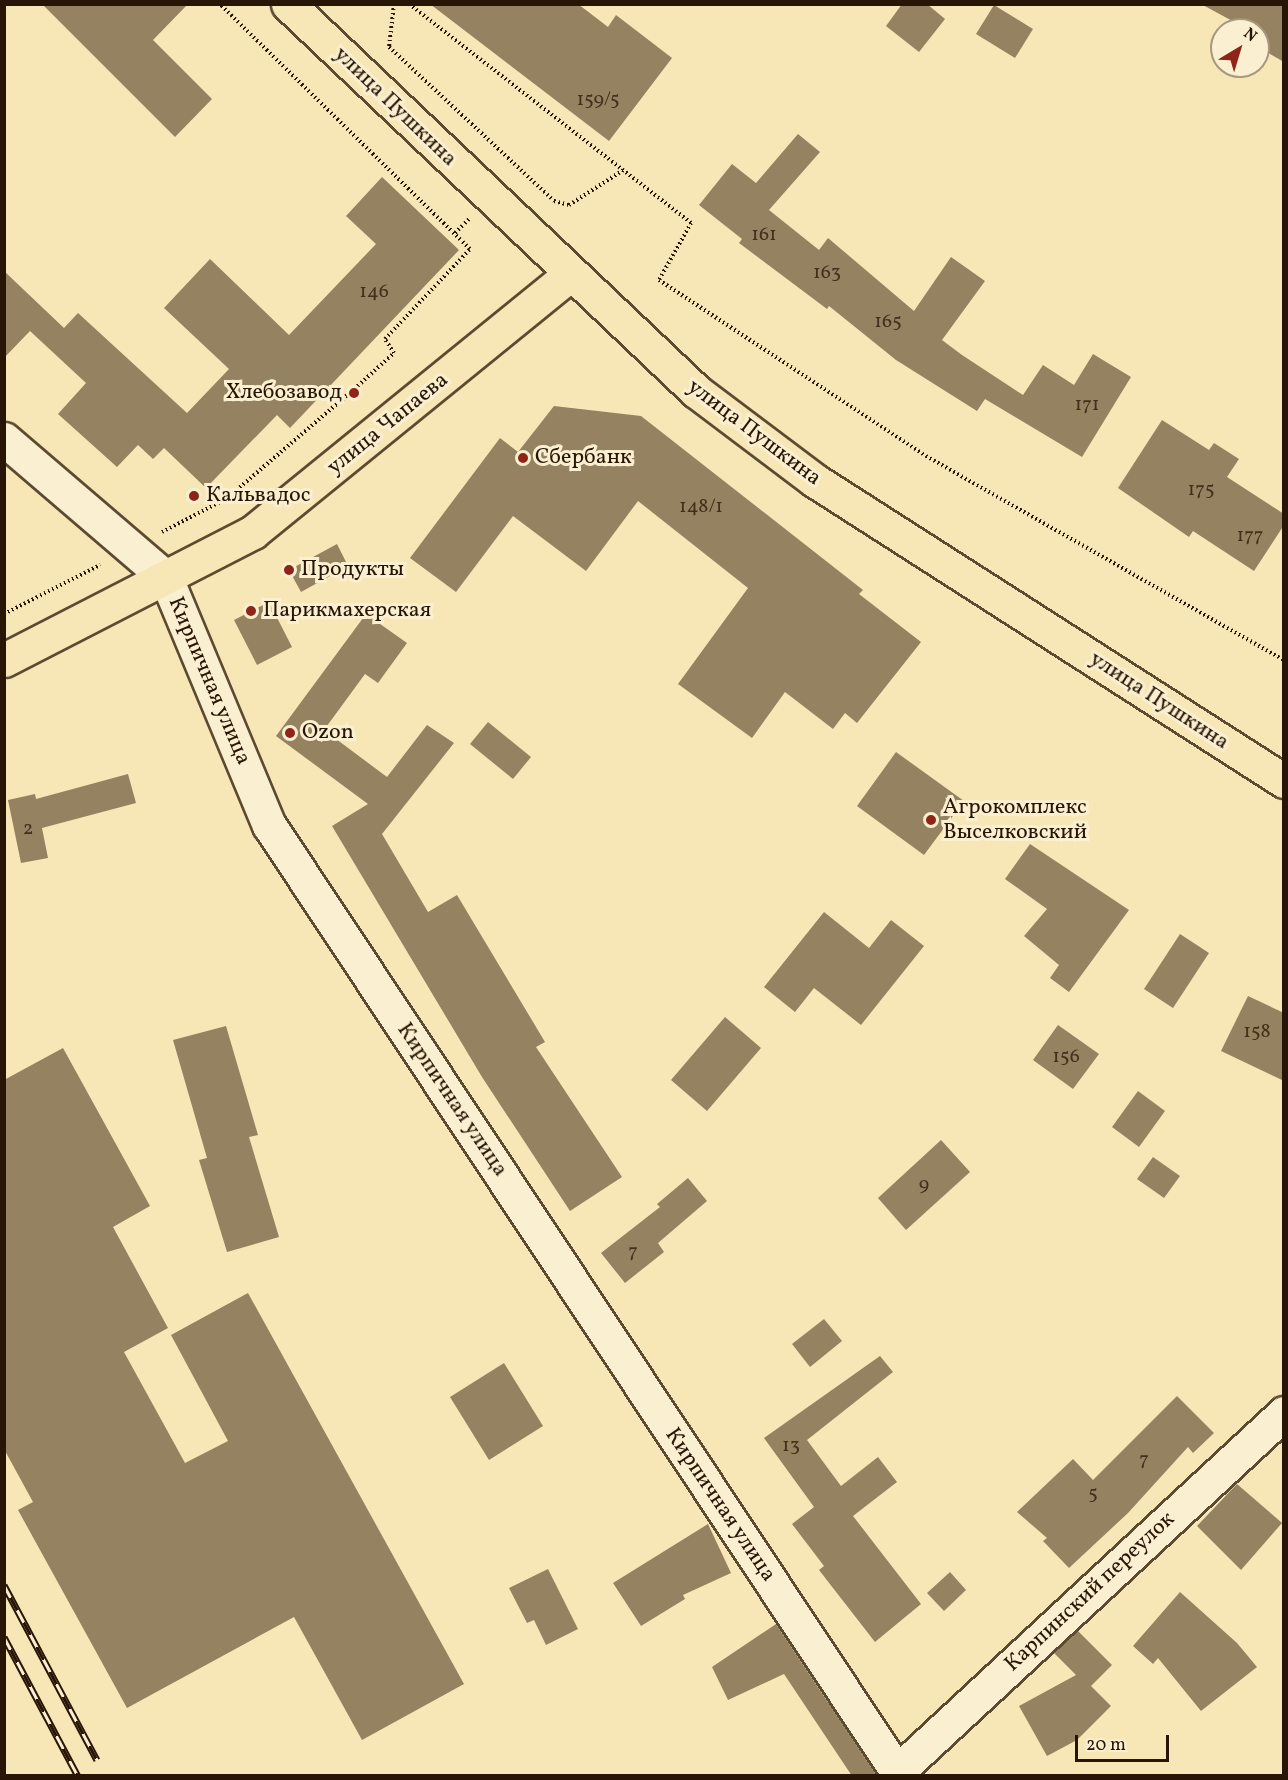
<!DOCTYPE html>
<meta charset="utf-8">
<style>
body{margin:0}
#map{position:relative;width:1288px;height:1780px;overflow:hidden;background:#f8e7b6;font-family:Vollkorn,serif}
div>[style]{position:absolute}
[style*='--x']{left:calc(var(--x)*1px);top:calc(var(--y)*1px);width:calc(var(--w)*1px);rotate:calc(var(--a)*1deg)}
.building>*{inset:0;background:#948261}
.path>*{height:4px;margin-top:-2px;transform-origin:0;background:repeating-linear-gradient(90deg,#281505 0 1.5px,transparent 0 4.5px)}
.roads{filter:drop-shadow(2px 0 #5c4a31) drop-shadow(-2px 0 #5c4a31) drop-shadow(0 2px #5c4a31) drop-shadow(0 -2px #5c4a31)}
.minor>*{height:33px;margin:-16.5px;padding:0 16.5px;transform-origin:16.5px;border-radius:16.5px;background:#faefd0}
.major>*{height:33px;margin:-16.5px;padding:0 16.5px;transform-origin:16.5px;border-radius:16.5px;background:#f8e7b6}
.rail>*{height:7px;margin-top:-3.5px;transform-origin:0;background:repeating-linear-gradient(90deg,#faefd0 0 14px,#281505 0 28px);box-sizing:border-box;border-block:2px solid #281505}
.dots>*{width:16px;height:16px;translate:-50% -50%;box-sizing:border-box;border:3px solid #faefd0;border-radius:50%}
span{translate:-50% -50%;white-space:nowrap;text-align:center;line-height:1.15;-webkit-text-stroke:6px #faefd0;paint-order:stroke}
.number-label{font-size:20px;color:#43301c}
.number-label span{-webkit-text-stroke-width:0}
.street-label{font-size:22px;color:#281505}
.poi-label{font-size:22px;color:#281505}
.right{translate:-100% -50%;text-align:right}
.left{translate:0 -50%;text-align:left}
.frame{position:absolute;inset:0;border:6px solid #281505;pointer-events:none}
.north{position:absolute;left:1210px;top:18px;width:60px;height:60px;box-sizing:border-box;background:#faefd0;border:2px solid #a6987f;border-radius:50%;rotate:38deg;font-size:16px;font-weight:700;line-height:24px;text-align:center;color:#281505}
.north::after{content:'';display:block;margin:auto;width:21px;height:27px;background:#8f2418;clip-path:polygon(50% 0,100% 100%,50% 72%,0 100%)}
.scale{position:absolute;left:1075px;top:1735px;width:94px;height:27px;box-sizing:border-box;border:3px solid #281505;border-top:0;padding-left:8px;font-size:18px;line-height:21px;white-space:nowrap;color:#281505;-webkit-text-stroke:4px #faefd0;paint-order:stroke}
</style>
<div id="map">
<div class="building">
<div style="clip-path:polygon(42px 4px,188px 4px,153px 40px,212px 99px,175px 137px)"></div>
<div style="clip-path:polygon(430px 4px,578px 4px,608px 27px,616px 15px,672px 58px,609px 141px)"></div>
<div style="clip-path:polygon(902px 4px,927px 4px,945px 19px,919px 52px,886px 26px)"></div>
<div style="clip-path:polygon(1201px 4px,1284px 4px,1284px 62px,1258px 47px,1258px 30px,1249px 30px)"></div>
<div style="clip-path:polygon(994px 5px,1033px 29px,1015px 58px,976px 34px)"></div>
<div style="clip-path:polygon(798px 134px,820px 152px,769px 210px,819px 250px,828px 238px,914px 311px,951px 257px,985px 281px,942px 340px,962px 355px,1023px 395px,1043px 365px,1074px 385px,1093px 354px,1131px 377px,1082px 457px,985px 399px,977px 411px,896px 360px,829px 306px,827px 309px,739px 243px,742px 239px,699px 205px,732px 164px,756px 183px)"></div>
<div style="clip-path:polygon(382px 177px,459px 250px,290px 428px,277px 415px,206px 488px,164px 448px,153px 459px,138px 445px,117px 467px,58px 414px,86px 383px,30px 331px,4px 358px,4px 271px,64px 328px,78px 313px,187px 413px,229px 369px,164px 308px,210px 259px,289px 335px,376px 244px,346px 216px)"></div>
<div style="clip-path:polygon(554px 406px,641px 416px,863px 590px,859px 594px,921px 642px,857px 723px,845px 713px,833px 729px,785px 692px,752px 738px,678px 684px,748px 588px,638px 501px,586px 571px,513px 516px,456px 592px,410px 558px,500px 438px,518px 452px)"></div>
<div style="clip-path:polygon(1162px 420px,1209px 450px,1214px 443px,1239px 459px,1227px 477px,1284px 514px,1284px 525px,1254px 571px,1193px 531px,1189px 537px,1118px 488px)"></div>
<div style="clip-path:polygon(337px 544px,348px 566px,301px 592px,289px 570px)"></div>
<div style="clip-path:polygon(269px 602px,292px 647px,257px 665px,234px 620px)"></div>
<div style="clip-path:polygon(366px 614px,407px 643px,378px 683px,365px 674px,324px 730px,387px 777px,427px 725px,454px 743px,382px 834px,428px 912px,457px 895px,545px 1042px,536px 1047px,622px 1177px,570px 1211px,482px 1077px,332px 826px,368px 804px,276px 736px)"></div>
<div style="clip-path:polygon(488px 722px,531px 757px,513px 779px,470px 744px)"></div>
<div style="clip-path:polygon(896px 752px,964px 801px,924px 855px,857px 806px)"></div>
<div style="clip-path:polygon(128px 774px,136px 803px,42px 828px,48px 858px,21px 863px,8px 800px,35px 794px,36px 799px)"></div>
<div style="clip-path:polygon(1030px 844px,1129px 910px,1069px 992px,1050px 978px,1059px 965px,1024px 936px,1047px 909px,1005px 879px)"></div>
<div style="clip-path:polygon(824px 912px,869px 948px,891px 920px,924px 946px,861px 1025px,814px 988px,795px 1012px,764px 987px)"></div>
<div style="clip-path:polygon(1180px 934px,1209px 953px,1173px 1008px,1144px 989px)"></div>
<div style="clip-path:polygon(1248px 996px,1284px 1013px,1284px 1081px,1221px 1051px)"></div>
<div style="clip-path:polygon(725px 1017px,761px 1048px,707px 1111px,671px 1080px)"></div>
<div style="clip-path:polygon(1058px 1025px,1099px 1054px,1073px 1089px,1033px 1060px)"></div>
<div style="clip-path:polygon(226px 1026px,258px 1135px,249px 1137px,279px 1237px,227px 1252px,199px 1160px,207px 1158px,173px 1040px)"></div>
<div style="clip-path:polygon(63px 1048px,150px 1206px,113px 1227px,168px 1328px,124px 1352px,185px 1463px,228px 1441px,171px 1335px,248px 1293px,464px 1684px,362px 1740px,294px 1617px,127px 1708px,18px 1510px,33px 1502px,4px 1449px,4px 1080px)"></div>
<div style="clip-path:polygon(1138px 1091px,1165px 1111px,1139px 1147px,1112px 1127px)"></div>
<div style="clip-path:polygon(941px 1140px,970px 1172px,906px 1230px,878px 1198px)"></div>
<div style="clip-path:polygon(1153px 1157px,1180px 1176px,1164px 1198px,1137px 1179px)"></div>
<div style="clip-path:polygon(688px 1178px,707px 1201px,658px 1243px,664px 1252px,625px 1283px,601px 1253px,660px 1207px,657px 1204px)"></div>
<div style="clip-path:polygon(824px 1319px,842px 1341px,810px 1367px,792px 1344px)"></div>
<div style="clip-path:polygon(880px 1356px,893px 1372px,807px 1440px,841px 1486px,878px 1457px,897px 1482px,853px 1516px,921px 1604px,875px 1642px,819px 1570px,824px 1566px,792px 1524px,814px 1507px,764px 1438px)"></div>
<div style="clip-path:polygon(504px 1363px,543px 1426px,489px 1460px,450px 1397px)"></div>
<div style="clip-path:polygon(1177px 1396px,1214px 1433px,1193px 1453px,1188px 1447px,1128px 1513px,1069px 1568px,1043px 1541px,1047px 1538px,1017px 1512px,1073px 1459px,1093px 1480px)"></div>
<div style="clip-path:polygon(1237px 1484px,1282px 1523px,1241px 1570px,1197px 1526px)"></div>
<div style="clip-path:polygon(708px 1524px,731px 1573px,683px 1595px,685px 1599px,641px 1626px,613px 1583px)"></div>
<div style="clip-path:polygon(548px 1569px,578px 1629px,546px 1645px,534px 1620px,527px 1623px,509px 1588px)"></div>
<div style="clip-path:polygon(950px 1572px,966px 1590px,944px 1611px,927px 1593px)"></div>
<div style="clip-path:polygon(1180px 1592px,1237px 1643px,1257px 1667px,1201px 1711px,1158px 1658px,1153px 1664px,1133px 1646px)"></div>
<div style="clip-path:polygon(776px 1624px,877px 1776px,852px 1776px,784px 1674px,728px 1700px,712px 1667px)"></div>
<div style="clip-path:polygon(1077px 1630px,1112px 1665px,1091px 1686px,1111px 1706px,1077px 1740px,1047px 1756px,1019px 1706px,1076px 1675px,1054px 1653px)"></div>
</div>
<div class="path">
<div style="--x:394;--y:4;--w:43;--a:96.6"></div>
<div style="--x:389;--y:47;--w:226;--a:43"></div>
<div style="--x:554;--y:201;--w:16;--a:15"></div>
<div style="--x:569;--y:205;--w:67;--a:-32.7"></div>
<div style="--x:409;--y:4;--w:357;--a:37.8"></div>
<div style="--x:691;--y:223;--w:65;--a:119.3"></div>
<div style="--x:659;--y:280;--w:320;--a:33.4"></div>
<div style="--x:926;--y:456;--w:412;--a:29.7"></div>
<div style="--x:455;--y:233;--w:20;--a:-45"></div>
<div style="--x:162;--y:532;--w:72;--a:-27.3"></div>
<div style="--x:226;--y:499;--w:165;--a:-40.6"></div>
<div style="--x:351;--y:392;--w:58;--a:-42.2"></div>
<div style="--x:394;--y:353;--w:17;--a:-123"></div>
<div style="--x:385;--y:339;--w:124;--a:-46.6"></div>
<div style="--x:470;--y:249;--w:350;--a:-135.6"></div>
<div style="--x:4;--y:614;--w:108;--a:-27"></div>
</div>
<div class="roads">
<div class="minor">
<div style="--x:4;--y:439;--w:213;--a:40.6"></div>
<div style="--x:166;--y:578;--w:268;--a:67.4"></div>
<div style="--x:269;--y:825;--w:1141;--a:56.44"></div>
<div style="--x:897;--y:1772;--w:528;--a:-42.85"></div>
</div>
<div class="major">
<div style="--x:288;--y:4;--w:562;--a:43.49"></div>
<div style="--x:696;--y:391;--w:148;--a:37"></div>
<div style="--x:814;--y:480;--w:558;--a:32.64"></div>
<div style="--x:4;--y:660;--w:280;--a:-27.2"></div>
<div style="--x:253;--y:532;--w:409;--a:-39.1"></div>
</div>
</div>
<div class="rail">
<div style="--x:4;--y:1585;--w:198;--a:62"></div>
<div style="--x:4;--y:1637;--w:157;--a:62"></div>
</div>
<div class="dots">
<div style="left:354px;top:393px;background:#8f2418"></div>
<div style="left:523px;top:458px;background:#8f2418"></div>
<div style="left:194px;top:496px;background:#8f2418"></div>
<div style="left:289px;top:570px;background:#8f2418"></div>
<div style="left:251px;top:611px;background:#8f2418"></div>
<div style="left:290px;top:733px;background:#8f2418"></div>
<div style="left:931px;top:820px;background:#8f2418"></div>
</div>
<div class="number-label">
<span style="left:598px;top:100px">159/5</span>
<span style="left:764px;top:235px">161</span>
<span style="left:827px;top:273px">163</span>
<span style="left:374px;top:292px">146</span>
<span style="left:888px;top:322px">165</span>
<span style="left:1087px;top:405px">171</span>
<span style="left:1201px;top:490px">175</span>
<span style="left:701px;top:507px">148/1</span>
<span style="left:1250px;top:536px">177</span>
<span style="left:28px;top:829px">2</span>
<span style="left:1257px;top:1032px">158</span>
<span style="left:1066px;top:1057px">156</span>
<span style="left:924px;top:1185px">9</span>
<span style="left:633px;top:1252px">7</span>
<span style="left:791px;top:1446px">13</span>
<span style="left:1144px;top:1460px">7</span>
<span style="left:1093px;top:1494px">5</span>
</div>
<div class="street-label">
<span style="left:395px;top:107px;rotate:44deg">улица Пушкина</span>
<span style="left:388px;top:424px;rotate:-39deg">улица Чапаева</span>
<span style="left:754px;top:433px;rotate:37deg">улица Пушкина</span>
<span style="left:209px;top:681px;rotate:67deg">Кирпичная улица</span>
<span style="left:1159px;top:701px;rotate:33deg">улица Пушкина</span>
<span style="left:452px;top:1100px;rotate:56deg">Кирпичная улица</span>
<span style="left:720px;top:1505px;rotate:56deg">Кирпичная улица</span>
<span style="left:1090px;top:1592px;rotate:-43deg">Карпинский переулок</span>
</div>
<div class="poi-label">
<span class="right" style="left:342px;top:393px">Хлебозавод</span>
<span class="left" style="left:535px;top:458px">Сбербанк</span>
<span class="left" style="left:206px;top:496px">Кальвадос</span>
<span class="left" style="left:301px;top:570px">Продукты</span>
<span class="left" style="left:263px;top:611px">Парикмахерская</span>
<span class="left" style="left:302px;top:733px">Ozon</span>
<span class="left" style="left:943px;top:820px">Агрокомплекс<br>Выселковский</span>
</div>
<div class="frame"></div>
<div class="north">N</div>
<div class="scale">20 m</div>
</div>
